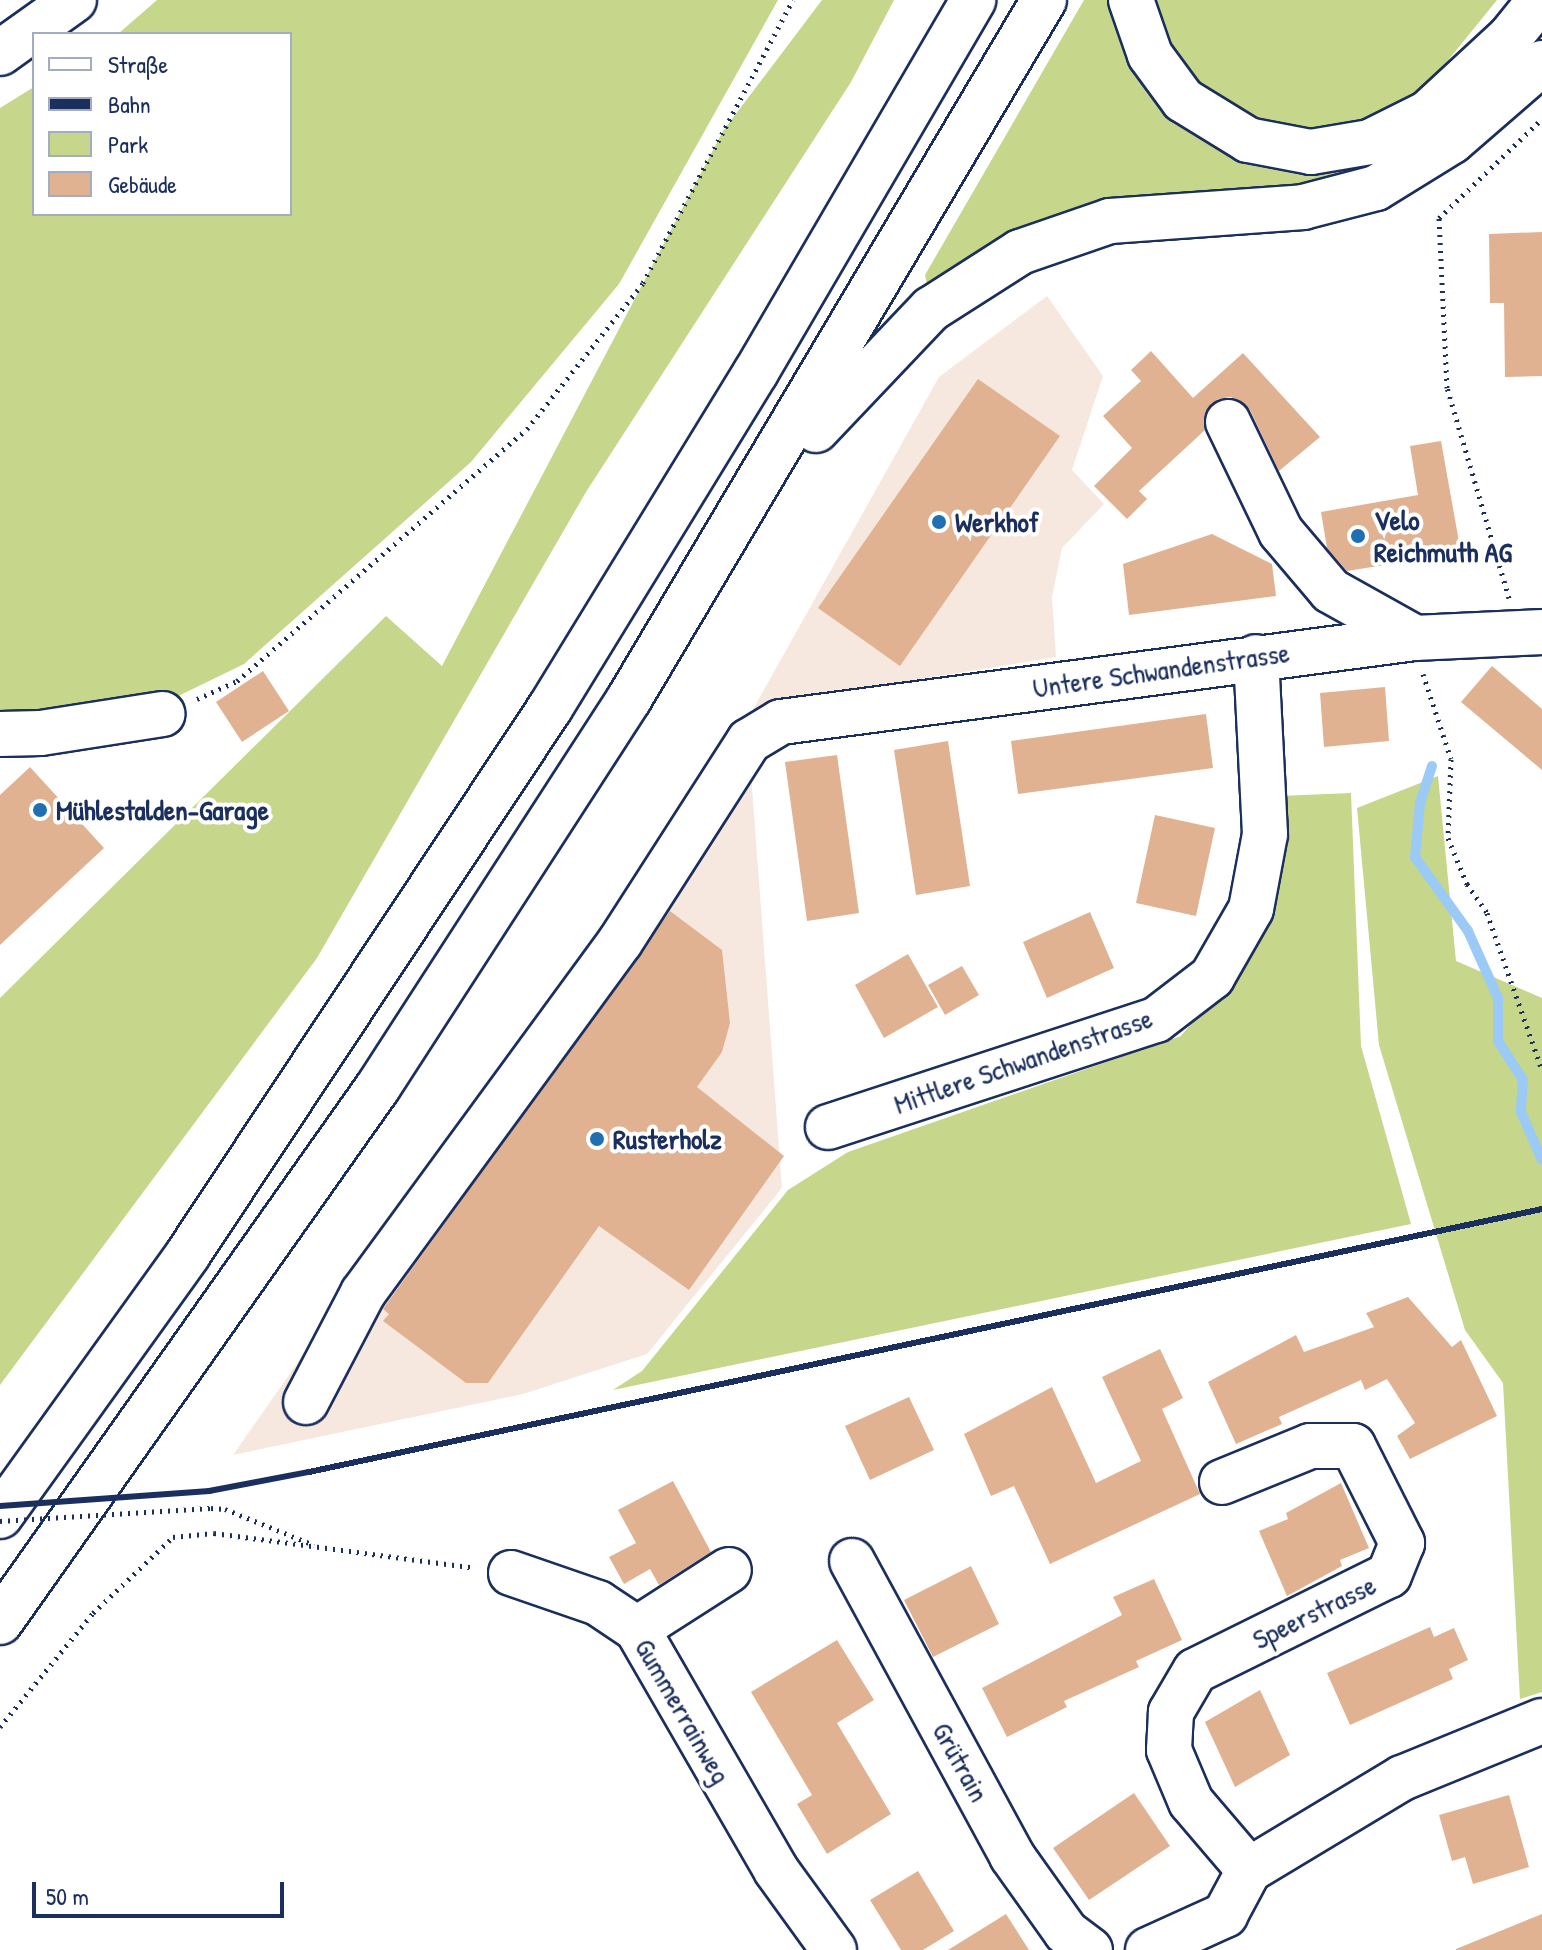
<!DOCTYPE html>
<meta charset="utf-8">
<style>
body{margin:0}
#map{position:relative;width:1542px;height:1950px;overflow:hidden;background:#fff;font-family:"Patrick Hand",sans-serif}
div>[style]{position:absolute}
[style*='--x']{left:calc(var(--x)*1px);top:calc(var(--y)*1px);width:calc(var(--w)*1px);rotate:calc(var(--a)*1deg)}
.built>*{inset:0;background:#f6e8de}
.green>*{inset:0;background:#c6d68a}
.stream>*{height:10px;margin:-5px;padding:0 5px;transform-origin:5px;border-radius:5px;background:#9bcaf7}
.building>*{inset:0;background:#e1b291}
.path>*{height:5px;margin-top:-2.5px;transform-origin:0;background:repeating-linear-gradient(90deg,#1b2f5e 0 2px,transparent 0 8px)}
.roads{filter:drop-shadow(2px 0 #1b2f5e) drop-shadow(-2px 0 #1b2f5e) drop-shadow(0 2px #1b2f5e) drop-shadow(0 -2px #1b2f5e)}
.minor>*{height:44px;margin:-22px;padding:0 22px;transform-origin:22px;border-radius:22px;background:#fff}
.major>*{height:44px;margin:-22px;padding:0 22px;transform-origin:22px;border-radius:22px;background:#fff}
.highway>*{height:44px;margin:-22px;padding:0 22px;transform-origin:22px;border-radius:22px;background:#fff}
.rail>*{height:6px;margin:-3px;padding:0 3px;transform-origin:3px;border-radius:3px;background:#1b2f5e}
.path-bridge>*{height:5px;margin-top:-2.5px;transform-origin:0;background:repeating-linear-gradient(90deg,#1b2f5e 0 2px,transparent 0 8px)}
.dots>*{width:22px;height:22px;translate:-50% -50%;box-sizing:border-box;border:4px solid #fff;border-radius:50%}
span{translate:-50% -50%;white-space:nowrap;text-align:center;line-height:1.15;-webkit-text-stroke:8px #fff;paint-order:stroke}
.poi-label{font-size:28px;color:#1b2f5e;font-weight:700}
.left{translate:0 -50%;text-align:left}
.street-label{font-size:28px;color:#1b2f5e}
.legend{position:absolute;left:32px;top:32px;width:260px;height:184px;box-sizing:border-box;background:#fff;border:2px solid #a4acbf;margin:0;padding:10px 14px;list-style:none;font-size:24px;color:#1b2f5e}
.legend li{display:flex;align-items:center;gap:16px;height:40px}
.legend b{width:40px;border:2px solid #a4acbf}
.scale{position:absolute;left:32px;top:1882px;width:252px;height:36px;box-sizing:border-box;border:4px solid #1b2f5e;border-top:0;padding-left:10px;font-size:24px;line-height:28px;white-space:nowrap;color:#1b2f5e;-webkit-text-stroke:6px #fff;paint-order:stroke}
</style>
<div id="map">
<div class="built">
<div style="clip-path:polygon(1047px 296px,1103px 376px,1072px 470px,1104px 504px,1062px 548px,1052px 597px,1056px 657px,793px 700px,751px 774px,782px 1188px,647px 1354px,523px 1394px,233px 1455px,747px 720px,939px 377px)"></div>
</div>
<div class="green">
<div style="clip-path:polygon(157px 0,778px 0,619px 284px,471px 462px,244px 664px,164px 703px,0 719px,0 108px,34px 87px,34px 214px,290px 214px,290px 34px,118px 34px)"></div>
<div style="clip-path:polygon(822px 0,894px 0,851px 82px,586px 492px,317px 958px,0 1385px,0 998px,386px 616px,442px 666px,723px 131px)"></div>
<div style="clip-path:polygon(1084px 0,1497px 0,1428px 85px,1398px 161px,927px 284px,925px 275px)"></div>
<div style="clip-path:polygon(1438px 776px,1456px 961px,1542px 998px,1542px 1692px,1520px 1699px,1503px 1383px,1465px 1330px,1379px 1045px,1357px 808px)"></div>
<div style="clip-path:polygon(1351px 793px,1361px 1046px,1411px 1224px,613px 1390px,642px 1371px,788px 1190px,848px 1152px,1181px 1036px,1257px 944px,1278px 867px,1279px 796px)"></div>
</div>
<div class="stream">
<div style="--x:1432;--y:766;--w:40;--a:108"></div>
<div style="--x:1420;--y:804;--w:53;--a:95.4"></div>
<div style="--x:1415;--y:857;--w:91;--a:54.4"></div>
<div style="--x:1468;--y:931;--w:73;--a:65.9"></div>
<div style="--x:1498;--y:998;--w:43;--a:90"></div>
<div style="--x:1498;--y:1041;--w:46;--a:57.3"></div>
<div style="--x:1523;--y:1080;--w:32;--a:94"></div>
<div style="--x:1521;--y:1112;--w:52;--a:66.4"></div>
</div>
<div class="building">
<div style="clip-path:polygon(1542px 232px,1542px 376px,1505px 377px,1504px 303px,1490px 303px,1489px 234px)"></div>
<div style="clip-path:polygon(1151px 351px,1193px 398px,1243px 353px,1320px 437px,1279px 471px,1250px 410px,1231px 397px,1218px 399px,1207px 409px,1205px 430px,1139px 491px,1147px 499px,1127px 519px,1094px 486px,1132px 448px,1103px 416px,1141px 381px,1131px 370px)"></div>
<div style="clip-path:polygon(978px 379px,1060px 436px,900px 666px,818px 608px)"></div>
<div style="clip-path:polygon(1441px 441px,1461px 553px,1347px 571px,1327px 548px,1321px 512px,1418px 495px,1410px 446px)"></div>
<div style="clip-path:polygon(1212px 534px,1272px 564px,1276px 596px,1129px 615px,1123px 564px)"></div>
<div style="clip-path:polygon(1492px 666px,1542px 709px,1542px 770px,1461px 702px)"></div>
<div style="clip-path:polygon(263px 671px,289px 711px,242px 742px,216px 702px)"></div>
<div style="clip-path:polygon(1385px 687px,1389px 741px,1324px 747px,1320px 693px)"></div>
<div style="clip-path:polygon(1206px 714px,1213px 768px,1018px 794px,1011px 741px)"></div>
<div style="clip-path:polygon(948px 741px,970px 886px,916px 895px,894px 750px)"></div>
<div style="clip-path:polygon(837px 755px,859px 913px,807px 921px,785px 762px)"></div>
<div style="clip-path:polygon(30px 767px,104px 848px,0 945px,0 795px)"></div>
<div style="clip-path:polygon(1155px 815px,1215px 828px,1196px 916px,1136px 903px)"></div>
<div style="clip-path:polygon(670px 911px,722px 950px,730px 1023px,722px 1052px,697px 1087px,784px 1156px,689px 1290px,599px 1226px,488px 1383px,466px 1383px,383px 1321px,389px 1314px,383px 1309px)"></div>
<div style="clip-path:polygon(1090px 912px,1114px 968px,1047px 998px,1023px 942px)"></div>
<div style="clip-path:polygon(908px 954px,938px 1007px,884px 1038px,855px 985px)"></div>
<div style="clip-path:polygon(962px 966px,979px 995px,945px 1015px,928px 985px)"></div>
<div style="clip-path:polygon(1408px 1297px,1452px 1347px,1461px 1340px,1497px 1416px,1410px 1459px,1397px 1436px,1415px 1423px,1387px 1379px,1365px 1390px,1361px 1380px,1279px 1417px,1282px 1424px,1236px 1444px,1208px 1382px,1296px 1335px,1304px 1352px,1374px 1327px,1366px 1313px)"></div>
<div style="clip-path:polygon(1160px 1349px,1183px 1398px,1162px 1409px,1200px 1494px,1050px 1564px,1014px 1486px,991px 1496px,964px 1434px,1052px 1387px,1096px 1483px,1141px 1461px,1102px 1377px)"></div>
<div style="clip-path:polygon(909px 1397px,934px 1450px,870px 1480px,845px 1426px)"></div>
<div style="clip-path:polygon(673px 1481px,711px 1552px,659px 1585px,650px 1569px,624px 1584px,609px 1557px,636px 1543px,618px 1510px)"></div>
<div style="clip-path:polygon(1341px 1483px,1369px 1548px,1340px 1560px,1342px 1566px,1287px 1596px,1259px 1531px,1288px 1519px,1286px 1513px)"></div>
<div style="clip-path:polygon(971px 1566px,999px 1624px,933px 1657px,904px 1600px)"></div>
<div style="clip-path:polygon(1154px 1579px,1182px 1640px,1136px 1661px,1139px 1667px,1064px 1701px,1067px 1707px,1007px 1737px,982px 1688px,1122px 1615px,1113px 1597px)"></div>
<div style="clip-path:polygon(1430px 1627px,1434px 1637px,1454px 1628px,1468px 1660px,1449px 1669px,1453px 1679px,1350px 1725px,1327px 1673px)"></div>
<div style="clip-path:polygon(837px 1640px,874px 1700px,837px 1723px,891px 1814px,827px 1854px,797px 1804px,812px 1795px,751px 1692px)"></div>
<div style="clip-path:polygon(1260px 1690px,1290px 1755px,1235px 1787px,1205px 1722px)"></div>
<div style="clip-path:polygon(1134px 1793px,1170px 1846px,1089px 1900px,1053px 1848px)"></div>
<div style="clip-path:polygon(1509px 1795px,1529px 1867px,1473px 1884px,1465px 1857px,1452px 1861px,1439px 1815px)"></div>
<div style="clip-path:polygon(918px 1871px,954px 1931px,923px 1950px,901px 1950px,870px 1900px)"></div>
<div style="clip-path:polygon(1006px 1914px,1029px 1950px,948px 1950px)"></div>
<div style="clip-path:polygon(1542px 1914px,1542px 1950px,1456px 1950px,1456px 1949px)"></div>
</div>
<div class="path">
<div style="--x:1509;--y:598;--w:219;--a:-106.4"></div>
<div style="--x:1447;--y:388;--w:170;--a:-92.7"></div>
<div style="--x:1439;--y:218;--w:143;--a:-43.9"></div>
<div style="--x:1423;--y:674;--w:89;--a:71.8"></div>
<div style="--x:1451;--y:759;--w:79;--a:92.2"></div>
<div style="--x:1448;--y:838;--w:50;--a:67.6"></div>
<div style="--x:1467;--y:884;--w:35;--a:55"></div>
<div style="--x:1487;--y:913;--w:166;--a:70.7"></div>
<div style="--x:197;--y:699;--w:44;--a:-24.2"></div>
<div style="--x:237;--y:681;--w:384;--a:-41"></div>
<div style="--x:527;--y:429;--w:186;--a:-51.5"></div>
<div style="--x:643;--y:283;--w:320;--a:-62.1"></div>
<div style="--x:211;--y:1508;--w:14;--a:4"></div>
<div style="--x:225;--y:1509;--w:96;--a:22"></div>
<div style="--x:0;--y:1727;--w:147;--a:-50.8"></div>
<div style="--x:93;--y:1613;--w:110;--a:-43.5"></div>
<div style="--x:173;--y:1537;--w:41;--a:-5.6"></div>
<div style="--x:214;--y:1533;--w:263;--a:7.6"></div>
</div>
<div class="roads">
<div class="minor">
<div style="--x:1228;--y:422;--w:122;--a:64.3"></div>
<div style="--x:1281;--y:532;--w:77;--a:49.7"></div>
<div style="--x:1331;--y:591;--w:96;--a:29.2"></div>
<div style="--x:0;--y:734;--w:41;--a:-1.4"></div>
<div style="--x:41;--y:733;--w:123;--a:-8.9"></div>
<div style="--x:828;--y:1127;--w:345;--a:-18.1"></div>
<div style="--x:1156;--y:1020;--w:71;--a:-37.5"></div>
<div style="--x:1212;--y:977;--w:78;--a:-60.2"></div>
<div style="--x:1251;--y:909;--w:76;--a:-79.4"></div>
<div style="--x:1265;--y:834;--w:177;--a:-92.9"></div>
<div style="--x:306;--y:1402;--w:123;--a:-62.4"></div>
<div style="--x:363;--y:1293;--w:435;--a:-53.8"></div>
<div style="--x:620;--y:942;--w:239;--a:-57.3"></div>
<div style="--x:749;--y:741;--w:37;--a:-31"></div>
<div style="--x:781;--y:722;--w:640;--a:-7.55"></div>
<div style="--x:1415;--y:638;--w:127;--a:-2.7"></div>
<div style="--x:1222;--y:1482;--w:95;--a:-22.2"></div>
<div style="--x:1310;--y:1446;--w:43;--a:0"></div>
<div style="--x:1353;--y:1446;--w:109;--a:63.2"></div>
<div style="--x:1402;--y:1543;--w:35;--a:112"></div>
<div style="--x:1389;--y:1575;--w:216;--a:153.7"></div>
<div style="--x:1195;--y:1671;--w:48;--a:120.3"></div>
<div style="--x:1171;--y:1712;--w:38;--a:93"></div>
<div style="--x:1169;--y:1750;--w:56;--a:67.1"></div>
<div style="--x:1191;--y:1802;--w:89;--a:49.5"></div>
<div style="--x:852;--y:1561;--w:336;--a:61.5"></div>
<div style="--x:1012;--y:1856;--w:93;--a:54.6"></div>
<div style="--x:1066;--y:1932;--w:30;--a:37"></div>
<div style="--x:511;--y:1573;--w:92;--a:19"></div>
<div style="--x:598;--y:1603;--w:47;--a:33.7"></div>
<div style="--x:637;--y:1629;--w:278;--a:60"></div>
<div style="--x:776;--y:1870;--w:99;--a:54.1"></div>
<div style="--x:637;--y:1629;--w:109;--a:-32.7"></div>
<div style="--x:1225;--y:1915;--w:51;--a:-61.9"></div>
<div style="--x:1249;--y:1870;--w:179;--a:-31"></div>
<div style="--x:1402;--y:1778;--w:151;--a:-22.2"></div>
<div style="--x:1148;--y:1950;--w:85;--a:-24.4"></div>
</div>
<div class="major">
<div style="--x:0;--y:53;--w:91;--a:-35.6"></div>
</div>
<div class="highway">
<div style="--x:1131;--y:0;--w:58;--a:70.9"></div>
<div style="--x:1150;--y:55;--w:56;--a:53.7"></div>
<div style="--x:1183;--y:100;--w:76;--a:31.6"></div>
<div style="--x:1248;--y:140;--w:64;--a:10.8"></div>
<div style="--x:1311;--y:152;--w:60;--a:-9.6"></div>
<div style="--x:1370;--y:142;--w:65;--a:-26.6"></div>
<div style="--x:1428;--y:113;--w:112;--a:-42.8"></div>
<div style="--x:1510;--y:37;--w:48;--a:-51"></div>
<div style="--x:816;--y:430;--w:167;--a:-46.5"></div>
<div style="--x:931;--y:309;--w:106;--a:-32.6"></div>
<div style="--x:1020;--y:252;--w:95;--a:-19"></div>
<div style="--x:1110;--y:221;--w:194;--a:-4.1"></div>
<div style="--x:1303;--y:207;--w:75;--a:-14.6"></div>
<div style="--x:1376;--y:188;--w:89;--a:-31.7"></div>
<div style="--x:1452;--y:141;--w:119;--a:-40.9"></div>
<div style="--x:0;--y:1516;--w:322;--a:-54.3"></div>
<div style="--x:188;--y:1254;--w:655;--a:-56.46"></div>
<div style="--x:550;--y:708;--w:394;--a:-58.5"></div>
<div style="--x:756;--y:372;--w:431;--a:-59.7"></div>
<div style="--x:0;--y:1622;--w:655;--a:-54.76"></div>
<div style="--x:378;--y:1087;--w:462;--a:-57.1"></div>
<div style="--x:629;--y:699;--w:813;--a:-59.3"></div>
</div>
</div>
<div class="rail">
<div style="--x:0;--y:1506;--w:210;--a:-4.1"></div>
<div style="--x:209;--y:1491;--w:102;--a:-10.8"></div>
<div style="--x:309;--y:1472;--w:1261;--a:-12.04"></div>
</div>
<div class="path-bridge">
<div style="--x:0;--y:1521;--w:211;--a:-3.5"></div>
</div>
<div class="dots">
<div style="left:939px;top:522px;background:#1f6fb2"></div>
<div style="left:1358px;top:536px;background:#1f6fb2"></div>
<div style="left:40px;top:810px;background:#1f6fb2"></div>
<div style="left:597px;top:1139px;background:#1f6fb2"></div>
</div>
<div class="poi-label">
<span class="left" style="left:1374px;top:536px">Velo<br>Reichmuth AG</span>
<span class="left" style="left:955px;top:522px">Werkhof</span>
<span class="left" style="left:56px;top:810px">Mühlestalden-Garage</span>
<span class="left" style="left:613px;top:1139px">Rusterholz</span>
</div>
<div class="street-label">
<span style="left:1161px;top:670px;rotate:-8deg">Untere Schwandenstrasse</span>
<span style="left:1023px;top:1061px;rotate:-19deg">Mittlere Schwandenstrasse</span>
<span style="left:1314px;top:1612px;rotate:-26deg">Speerstrasse</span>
<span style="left:683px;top:1711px;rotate:60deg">Gummerrainweg</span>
<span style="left:961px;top:1762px;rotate:61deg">Grütrain</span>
</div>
<ul class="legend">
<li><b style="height:10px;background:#fff"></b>Straße</li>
<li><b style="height:10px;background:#1b2f5e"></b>Bahn</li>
<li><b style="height:22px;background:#c6d68a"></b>Park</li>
<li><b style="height:22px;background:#e1b291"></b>Gebäude</li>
</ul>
<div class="scale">50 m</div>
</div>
